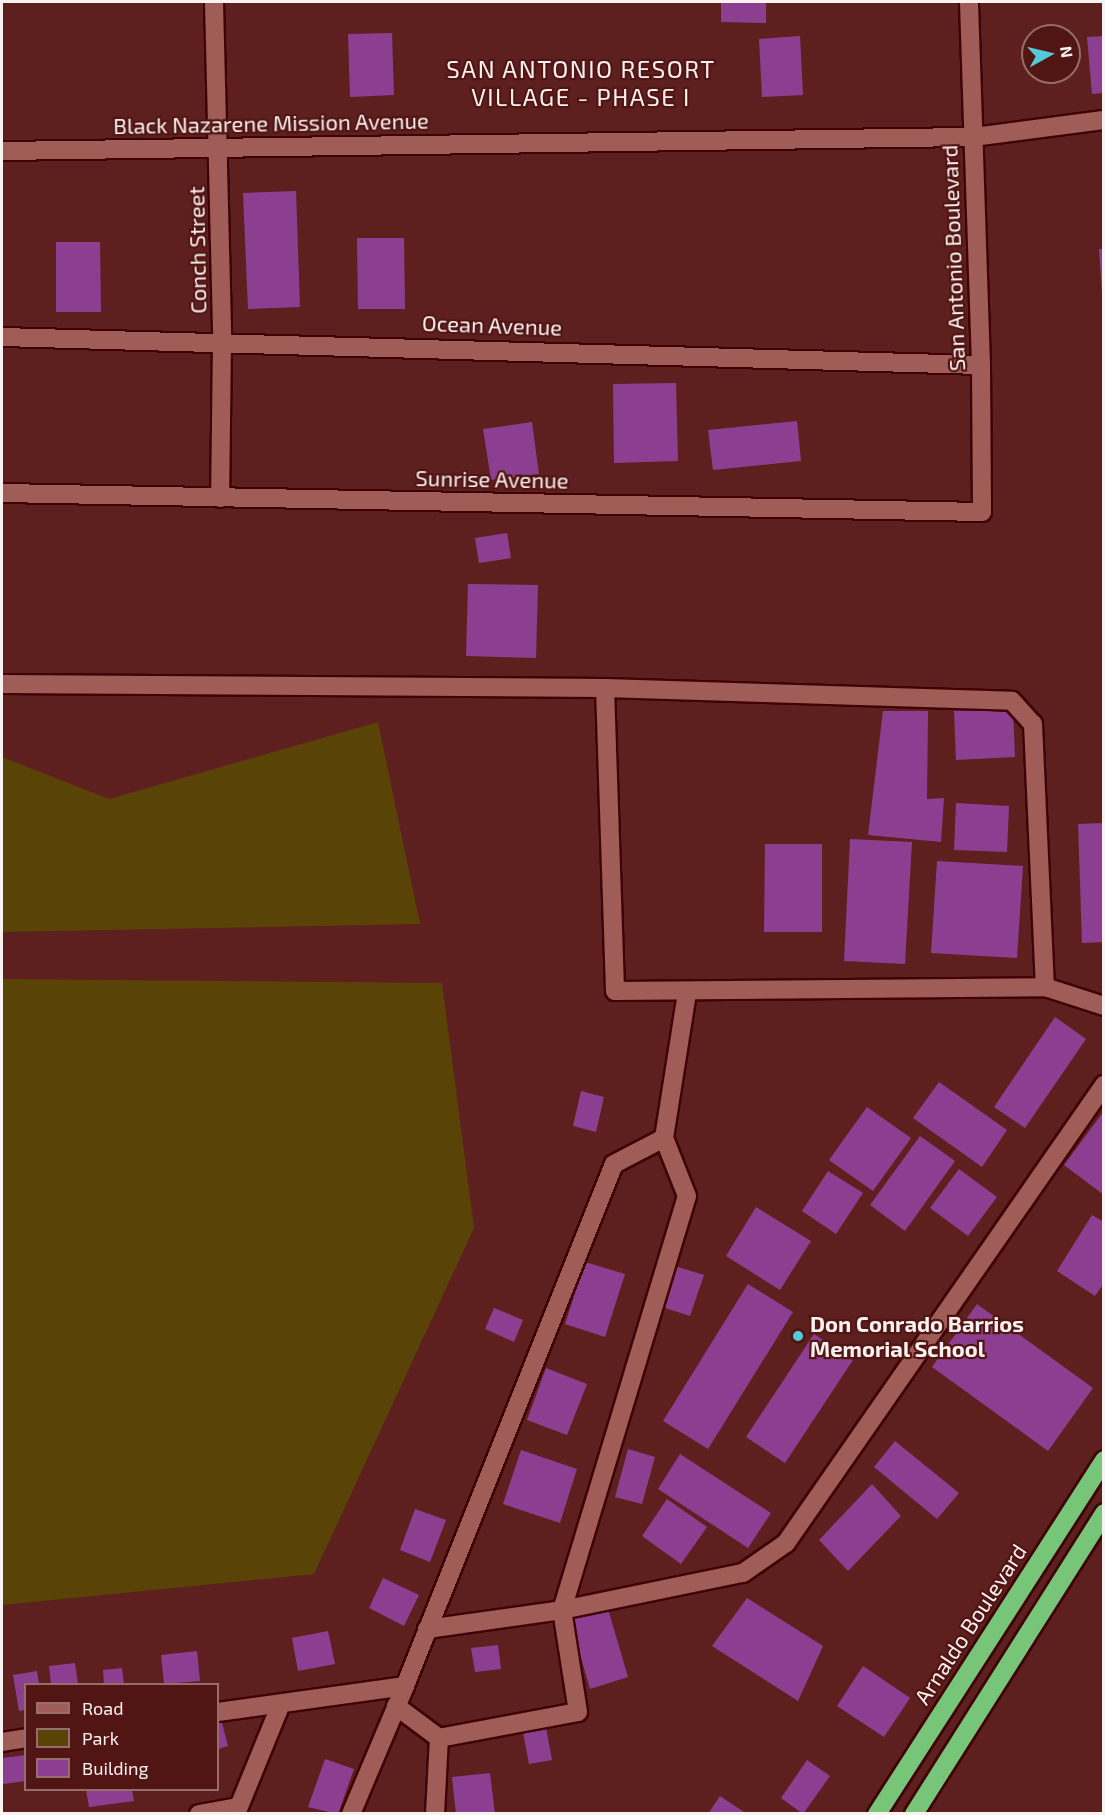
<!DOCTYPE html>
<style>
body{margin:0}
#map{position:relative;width:1105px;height:1815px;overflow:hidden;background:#5d201e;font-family:"Exo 2",sans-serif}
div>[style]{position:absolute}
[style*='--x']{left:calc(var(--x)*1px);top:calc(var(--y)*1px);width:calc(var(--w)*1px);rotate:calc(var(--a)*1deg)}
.green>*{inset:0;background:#5a4307}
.building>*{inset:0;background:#8c3f91}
.roads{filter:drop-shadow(2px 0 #3f0306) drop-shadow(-2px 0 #3f0306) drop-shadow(0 2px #3f0306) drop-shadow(0 -2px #3f0306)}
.minor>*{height:18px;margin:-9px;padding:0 9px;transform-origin:9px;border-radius:9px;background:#a05c57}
.highway>*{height:18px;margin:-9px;padding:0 9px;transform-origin:9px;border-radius:9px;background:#76c578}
.dots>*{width:16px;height:16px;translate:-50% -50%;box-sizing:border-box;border:3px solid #511514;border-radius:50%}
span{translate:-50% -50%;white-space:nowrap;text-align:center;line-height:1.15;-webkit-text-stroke:4.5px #511514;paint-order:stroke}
.street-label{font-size:22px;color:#faf2f1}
.poi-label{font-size:22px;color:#faf2f1;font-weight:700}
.left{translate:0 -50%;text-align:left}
.neighbourhood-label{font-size:24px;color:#faf2f1;letter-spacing:1.5px}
.frame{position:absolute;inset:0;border:3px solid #faf2f1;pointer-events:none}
.legend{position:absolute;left:24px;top:1683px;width:195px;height:108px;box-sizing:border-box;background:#511514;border:2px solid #956d6c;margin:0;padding:8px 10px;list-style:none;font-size:18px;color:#faf2f1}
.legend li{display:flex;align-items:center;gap:12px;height:30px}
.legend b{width:30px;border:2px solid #956d6c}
.north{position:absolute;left:1021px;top:24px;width:60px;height:60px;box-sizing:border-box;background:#511514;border:2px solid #956d6c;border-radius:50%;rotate:82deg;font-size:16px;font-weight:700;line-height:24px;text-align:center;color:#faf2f1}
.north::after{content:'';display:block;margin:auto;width:21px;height:27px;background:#52cbd8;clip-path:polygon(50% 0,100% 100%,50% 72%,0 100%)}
</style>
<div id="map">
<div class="green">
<div style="clip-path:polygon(378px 722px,420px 924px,2px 932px,2px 757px,109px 799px)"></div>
<div style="clip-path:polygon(2px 979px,442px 983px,474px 1228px,314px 1574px,2px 1605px)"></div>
</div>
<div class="building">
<div style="clip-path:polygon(721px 2px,766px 2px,766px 23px,721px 22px)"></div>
<div style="clip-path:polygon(392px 33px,394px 95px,350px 97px,348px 34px)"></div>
<div style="clip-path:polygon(800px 36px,803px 95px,762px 97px,759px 39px)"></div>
<div style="clip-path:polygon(1104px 36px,1104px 93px,1092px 94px,1087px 37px)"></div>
<div style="clip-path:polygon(296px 191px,300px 307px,248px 309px,243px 193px)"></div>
<div style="clip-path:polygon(357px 238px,404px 238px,405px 309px,358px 309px)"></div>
<div style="clip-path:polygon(56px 242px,100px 242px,101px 312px,56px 312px)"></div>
<div style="clip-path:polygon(1099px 249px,1104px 249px,1104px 293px,1102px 293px)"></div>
<div style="clip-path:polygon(676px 383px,678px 461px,614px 463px,613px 384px)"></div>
<div style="clip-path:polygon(797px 421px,801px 461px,713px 470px,708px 430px)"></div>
<div style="clip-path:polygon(532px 422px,539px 474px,491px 480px,483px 429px)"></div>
<div style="clip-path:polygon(507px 533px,511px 558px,479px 563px,475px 538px)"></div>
<div style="clip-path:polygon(468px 584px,538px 585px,536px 658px,466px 656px)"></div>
<div style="clip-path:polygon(1013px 708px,1015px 757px,956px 760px,954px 711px)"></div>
<div style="clip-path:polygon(883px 711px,928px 711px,927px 799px,944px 798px,941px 842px,868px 835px)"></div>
<div style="clip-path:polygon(956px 803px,1009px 806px,1007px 852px,954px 850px)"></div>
<div style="clip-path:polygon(1104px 823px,1104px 942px,1082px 943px,1078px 824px)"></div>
<div style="clip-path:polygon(850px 839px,912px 842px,905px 964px,844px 961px)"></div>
<div style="clip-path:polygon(765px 844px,822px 844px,822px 932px,764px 932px)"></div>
<div style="clip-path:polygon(937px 861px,1023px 866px,1017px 958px,931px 953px)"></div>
<div style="clip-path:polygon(1055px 1017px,1086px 1039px,1025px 1128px,994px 1107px)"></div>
<div style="clip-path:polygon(939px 1082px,1007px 1130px,982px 1167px,913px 1118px)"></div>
<div style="clip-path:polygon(581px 1091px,604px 1097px,596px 1132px,573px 1126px)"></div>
<div style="clip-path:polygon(867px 1107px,911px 1138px,873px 1191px,829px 1160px)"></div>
<div style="clip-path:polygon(1104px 1111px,1104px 1195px,1064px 1165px)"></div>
<div style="clip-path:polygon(920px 1136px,955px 1161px,905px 1231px,870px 1205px)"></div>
<div style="clip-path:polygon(959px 1169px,997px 1197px,968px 1236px,930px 1208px)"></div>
<div style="clip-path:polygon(828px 1171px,863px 1193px,836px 1234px,802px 1211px)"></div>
<div style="clip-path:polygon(756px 1207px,811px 1241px,780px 1290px,726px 1256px)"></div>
<div style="clip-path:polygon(1092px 1215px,1104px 1222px,1104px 1283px,1095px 1296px,1057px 1271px)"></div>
<div style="clip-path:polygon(585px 1262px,625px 1274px,605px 1337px,565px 1324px)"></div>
<div style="clip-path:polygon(675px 1266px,704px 1275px,690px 1316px,662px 1307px)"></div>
<div style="clip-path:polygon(748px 1284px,793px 1312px,708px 1449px,663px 1421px)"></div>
<div style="clip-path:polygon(977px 1304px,1093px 1388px,1048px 1451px,932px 1367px)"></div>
<div style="clip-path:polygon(494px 1308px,523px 1320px,514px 1342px,485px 1329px)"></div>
<div style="clip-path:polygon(814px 1334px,853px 1360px,785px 1463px,746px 1437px)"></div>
<div style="clip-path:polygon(546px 1368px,587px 1384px,567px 1435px,527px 1420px)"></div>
<div style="clip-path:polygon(895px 1441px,959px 1493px,937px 1519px,874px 1467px)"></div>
<div style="clip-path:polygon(628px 1449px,655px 1457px,642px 1504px,615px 1497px)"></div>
<div style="clip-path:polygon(521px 1450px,577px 1469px,560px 1523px,503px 1504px)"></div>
<div style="clip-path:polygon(680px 1454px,771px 1513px,748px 1548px,658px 1489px)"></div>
<div style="clip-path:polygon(872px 1484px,901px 1516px,848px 1571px,819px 1540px)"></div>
<div style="clip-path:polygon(667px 1499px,707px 1527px,681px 1564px,642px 1536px)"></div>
<div style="clip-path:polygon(415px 1509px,446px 1520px,430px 1562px,400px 1550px)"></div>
<div style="clip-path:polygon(383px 1578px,419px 1595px,404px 1626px,369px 1608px)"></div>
<div style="clip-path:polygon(747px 1598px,823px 1646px,798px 1701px,712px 1646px)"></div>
<div style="clip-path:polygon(608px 1609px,628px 1677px,590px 1689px,570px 1620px)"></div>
<div style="clip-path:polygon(328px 1631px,335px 1664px,298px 1671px,292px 1638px)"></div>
<div style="clip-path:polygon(498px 1645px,501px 1669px,475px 1672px,471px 1648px)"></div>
<div style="clip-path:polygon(197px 1651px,200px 1681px,164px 1684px,161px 1655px)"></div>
<div style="clip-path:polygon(75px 1663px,78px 1684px,51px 1684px,49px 1666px)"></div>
<div style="clip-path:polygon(863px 1666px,910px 1698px,884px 1737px,837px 1706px)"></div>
<div style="clip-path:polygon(122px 1668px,124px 1684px,104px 1684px,103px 1670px)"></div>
<div style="clip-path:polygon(37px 1671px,39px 1684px,26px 1684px,26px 1710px,19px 1711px,13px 1675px)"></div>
<div style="clip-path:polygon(218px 1719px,221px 1719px,228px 1746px,218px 1749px)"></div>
<div style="clip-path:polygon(546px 1727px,552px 1760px,529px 1764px,523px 1732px)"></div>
<div style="clip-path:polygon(26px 1755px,26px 1781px,3px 1784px,2px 1758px)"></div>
<div style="clip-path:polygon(325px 1759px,354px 1769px,338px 1814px,308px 1807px)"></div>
<div style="clip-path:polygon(807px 1760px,830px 1776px,803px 1814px,781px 1798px)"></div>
<div style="clip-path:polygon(490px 1773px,495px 1814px,456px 1814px,452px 1777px)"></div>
<div style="clip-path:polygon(86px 1790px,132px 1790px,134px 1801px,89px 1807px)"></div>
<div style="clip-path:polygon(720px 1796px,747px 1814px,708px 1814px)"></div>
</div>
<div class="roads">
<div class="minor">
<div style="--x:214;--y:2;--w:339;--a:88.6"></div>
<div style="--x:222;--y:341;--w:157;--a:90.7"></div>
<div style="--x:2;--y:151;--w:972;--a:-0.83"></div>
<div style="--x:974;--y:137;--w:131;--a:-7.5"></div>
<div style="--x:2;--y:337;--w:979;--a:1.64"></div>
<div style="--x:2;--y:493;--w:980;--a:1.11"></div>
<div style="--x:982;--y:512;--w:147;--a:-90.4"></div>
<div style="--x:981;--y:365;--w:363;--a:-91.9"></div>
<div style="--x:2;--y:684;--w:603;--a:0.38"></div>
<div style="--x:605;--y:688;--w:407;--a:1.8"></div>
<div style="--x:1012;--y:701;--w:31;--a:48"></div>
<div style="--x:1033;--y:724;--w:263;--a:87.4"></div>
<div style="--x:605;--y:688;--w:303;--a:88.1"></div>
<div style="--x:615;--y:991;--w:430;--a:-0.5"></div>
<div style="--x:1045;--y:987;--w:62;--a:17.9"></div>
<div style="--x:427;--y:1629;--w:136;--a:-8"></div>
<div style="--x:562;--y:1610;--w:185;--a:-11.6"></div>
<div style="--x:743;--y:1573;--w:52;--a:-34.9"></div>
<div style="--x:786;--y:1543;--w:558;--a:-55.23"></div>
<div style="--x:396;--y:1706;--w:54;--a:36.7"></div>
<div style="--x:218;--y:1712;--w:189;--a:-7.9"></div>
<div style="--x:405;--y:1686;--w:562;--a:-68.18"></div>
<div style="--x:614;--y:1164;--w:56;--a:-27.5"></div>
<div style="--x:2;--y:1742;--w:24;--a:-9"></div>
<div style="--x:199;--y:1814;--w:39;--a:-10"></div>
<div style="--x:236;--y:1814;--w:119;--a:-67.8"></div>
<div style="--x:351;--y:1814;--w:139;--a:-67.1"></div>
<div style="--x:435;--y:1814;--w:76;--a:-87"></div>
<div style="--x:439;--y:1738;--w:141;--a:-10.6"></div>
<div style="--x:578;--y:1712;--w:103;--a:-98.9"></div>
<div style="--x:562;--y:1610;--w:432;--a:-73.2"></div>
<div style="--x:687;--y:1196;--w:62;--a:-111.6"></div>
<div style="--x:664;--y:1138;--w:148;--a:-81"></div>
</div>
<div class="highway">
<div style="--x:877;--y:1814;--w:421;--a:-57.3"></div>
<div style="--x:914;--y:1814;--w:356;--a:-57.7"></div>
</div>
</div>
<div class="dots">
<div style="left:798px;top:1336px;background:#52cbd8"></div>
</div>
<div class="street-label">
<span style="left:271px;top:123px;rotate:-1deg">Black Nazarene Mission Avenue</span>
<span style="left:197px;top:250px;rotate:-91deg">Conch Street</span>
<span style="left:953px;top:258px;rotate:-92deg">San Antonio Boulevard</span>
<span style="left:492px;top:325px;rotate:2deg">Ocean Avenue</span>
<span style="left:492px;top:479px;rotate:1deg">Sunrise Avenue</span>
<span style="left:970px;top:1624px;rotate:-57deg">Arnaldo Boulevard</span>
</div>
<div class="poi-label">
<span class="left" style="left:810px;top:1336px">Don Conrado Barrios<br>Memorial School</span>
</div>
<div class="neighbourhood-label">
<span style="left:581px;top:83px">SAN ANTONIO RESORT<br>VILLAGE - PHASE I</span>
</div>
<div class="frame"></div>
<ul class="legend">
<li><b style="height:8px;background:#a05c57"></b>Road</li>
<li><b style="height:16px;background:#5a4307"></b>Park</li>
<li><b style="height:16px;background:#8c3f91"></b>Building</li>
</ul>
<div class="north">N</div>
</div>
